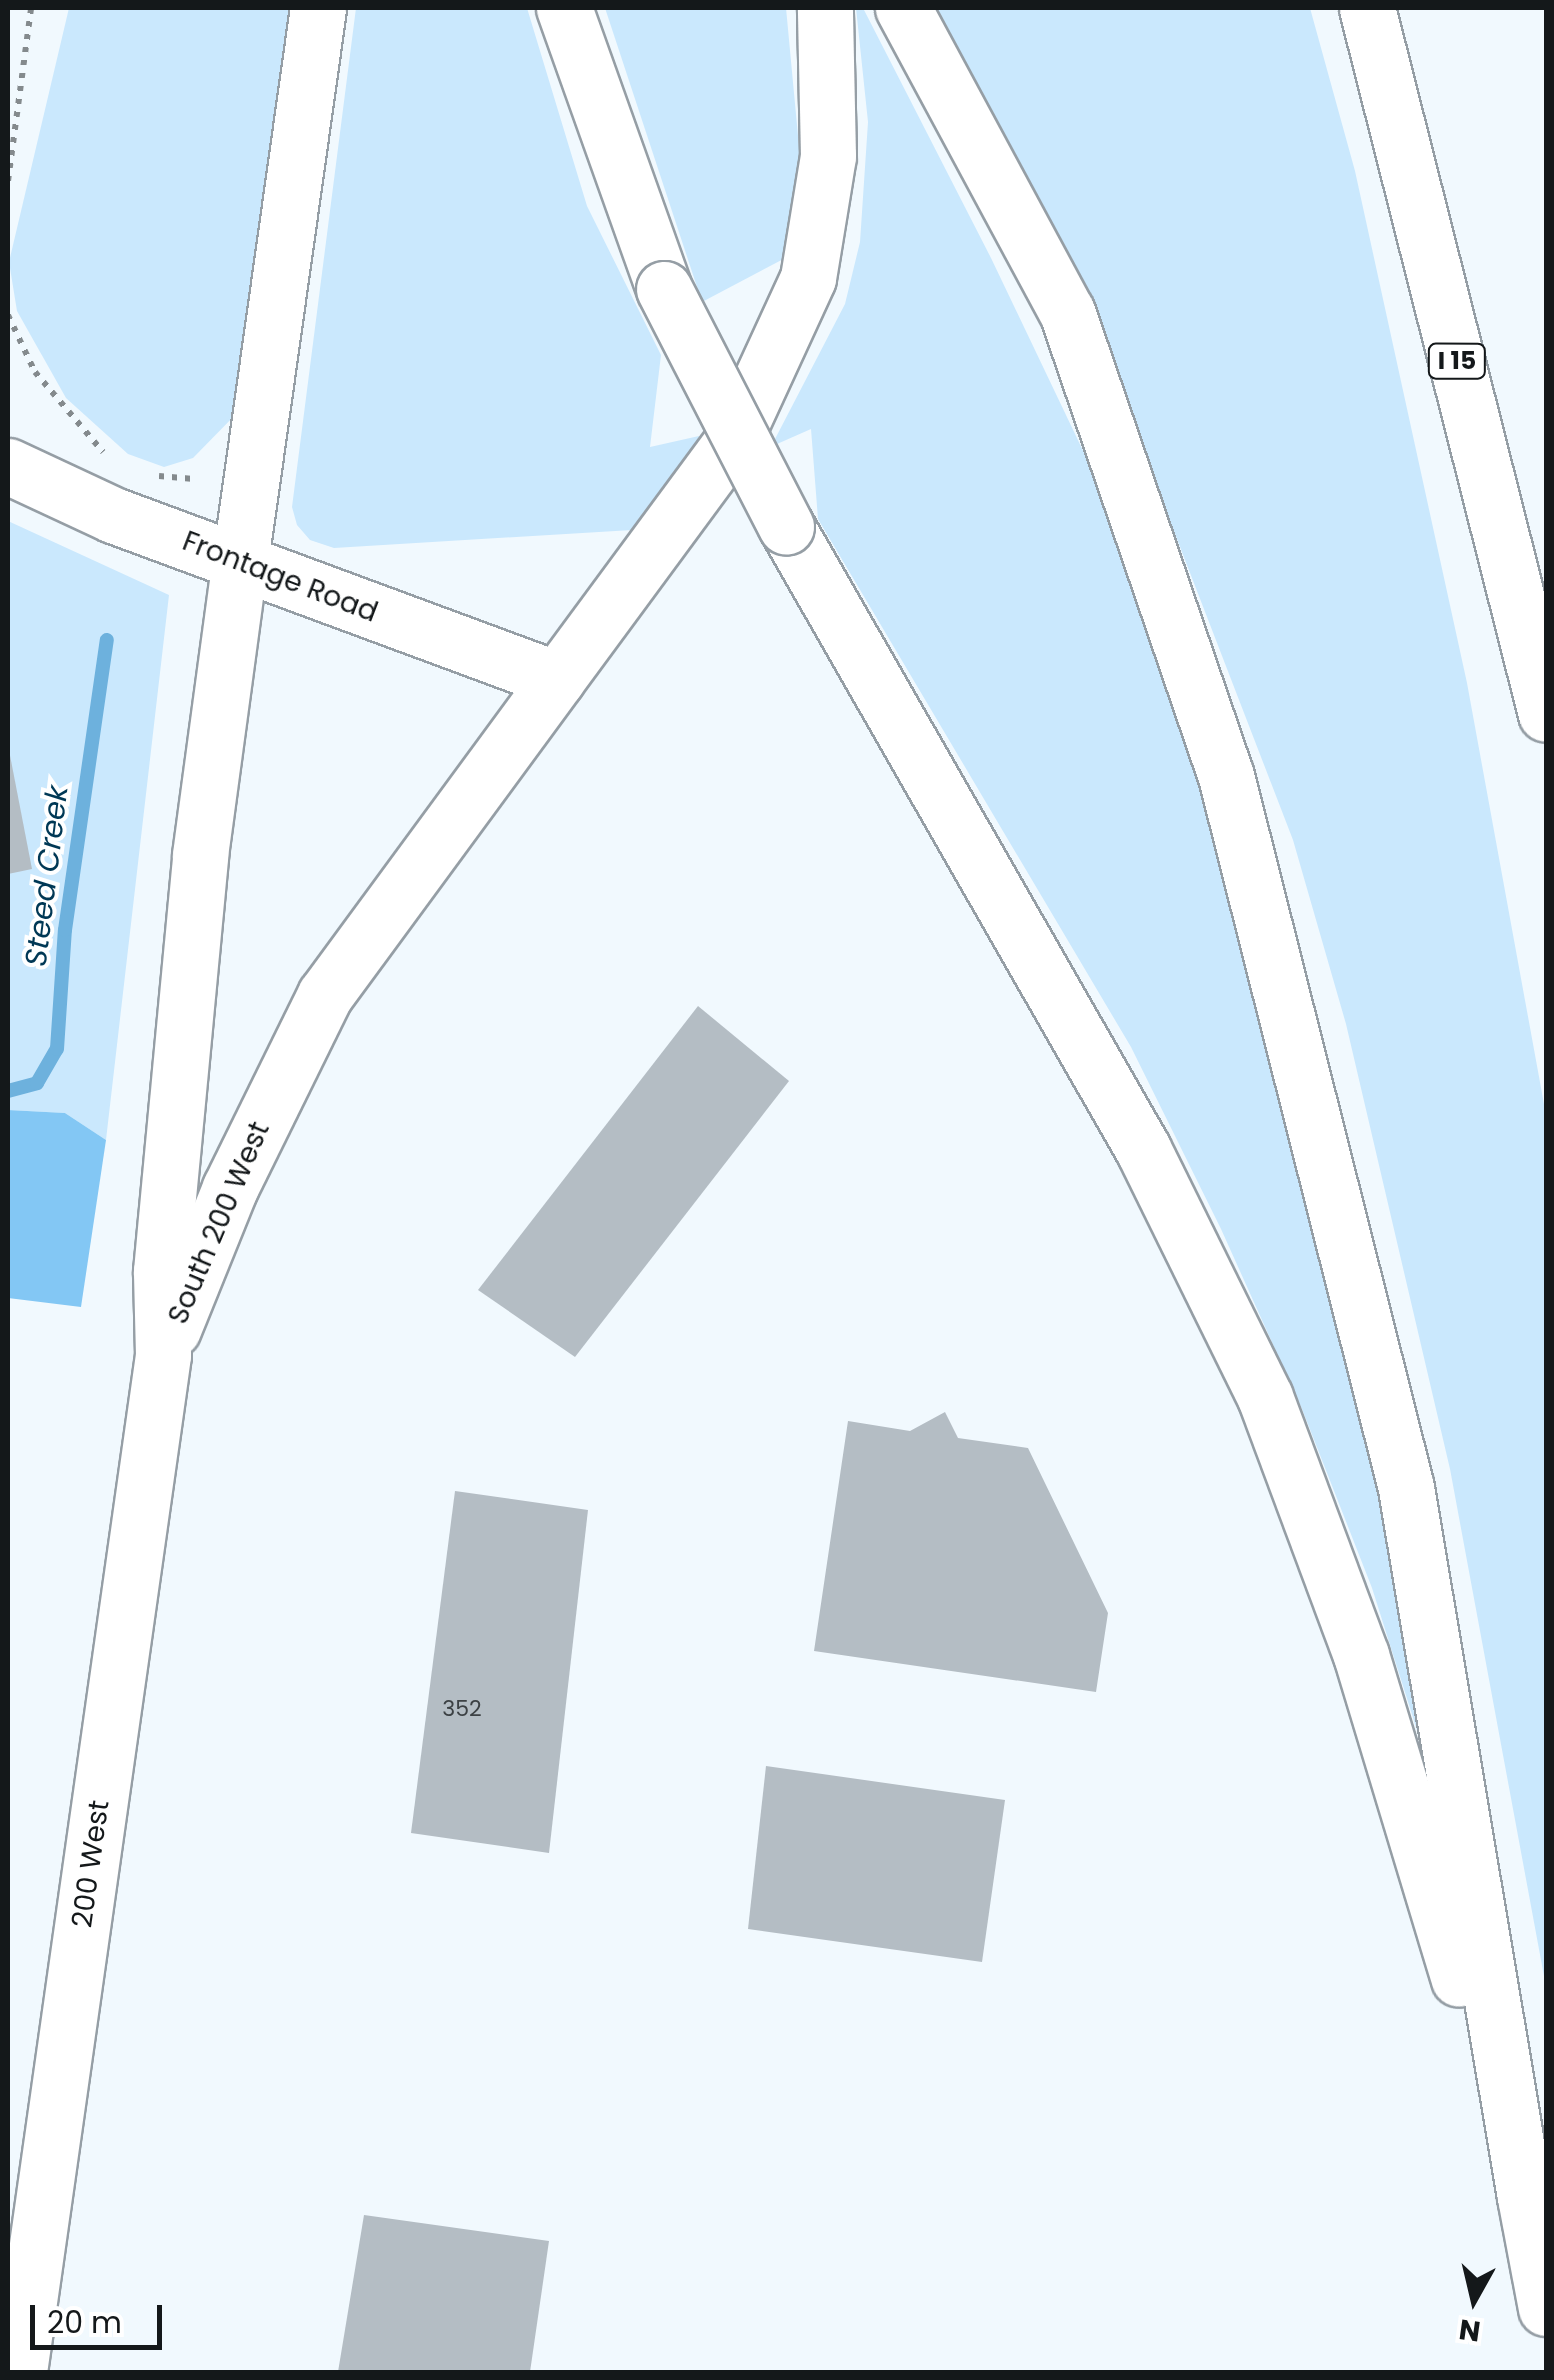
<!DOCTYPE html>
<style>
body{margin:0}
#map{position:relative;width:1554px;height:2380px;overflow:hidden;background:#f1f9fe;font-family:Poppins,sans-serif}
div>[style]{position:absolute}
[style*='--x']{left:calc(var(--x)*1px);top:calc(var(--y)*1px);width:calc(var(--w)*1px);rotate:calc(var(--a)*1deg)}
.green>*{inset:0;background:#cae8fd}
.forest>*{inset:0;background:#83c7f4}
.stream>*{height:14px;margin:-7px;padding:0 7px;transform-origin:7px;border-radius:7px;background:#6db1dd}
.building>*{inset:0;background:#b4bdc4}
.path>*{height:6px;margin-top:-3px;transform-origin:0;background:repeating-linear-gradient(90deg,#848a8d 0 5px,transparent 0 13px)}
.roads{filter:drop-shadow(2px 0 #959ea5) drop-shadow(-2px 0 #959ea5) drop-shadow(0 2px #959ea5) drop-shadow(0 -2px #959ea5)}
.minor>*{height:55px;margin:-27.5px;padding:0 27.5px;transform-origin:27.5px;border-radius:27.5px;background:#fff}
.major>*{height:55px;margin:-27.5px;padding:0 27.5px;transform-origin:27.5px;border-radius:27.5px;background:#fff}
.highway>*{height:55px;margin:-27.5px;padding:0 27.5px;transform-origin:27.5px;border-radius:27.5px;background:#fff}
.bridges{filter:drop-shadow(2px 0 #959ea5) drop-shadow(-2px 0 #959ea5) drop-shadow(0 2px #959ea5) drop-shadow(0 -2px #959ea5)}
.highway-bridge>*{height:55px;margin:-27.5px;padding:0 27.5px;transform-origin:27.5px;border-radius:27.5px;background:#fff}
span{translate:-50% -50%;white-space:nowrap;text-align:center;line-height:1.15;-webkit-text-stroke:8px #fff;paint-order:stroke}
.number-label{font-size:22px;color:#3c4144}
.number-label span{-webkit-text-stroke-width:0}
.shield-label span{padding:2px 8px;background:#fff;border:2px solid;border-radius:8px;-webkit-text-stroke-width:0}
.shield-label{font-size:25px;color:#14181a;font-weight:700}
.street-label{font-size:28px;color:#14181a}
.water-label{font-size:30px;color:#003855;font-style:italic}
.frame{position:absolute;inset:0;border:10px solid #14181a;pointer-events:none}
.north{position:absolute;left:1424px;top:2250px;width:100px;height:100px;-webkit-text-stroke:8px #fff;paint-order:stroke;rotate:188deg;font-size:28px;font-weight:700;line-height:40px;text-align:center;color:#14181a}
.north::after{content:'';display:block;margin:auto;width:35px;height:45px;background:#14181a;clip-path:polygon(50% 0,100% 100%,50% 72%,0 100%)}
.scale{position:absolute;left:30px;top:2305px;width:132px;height:45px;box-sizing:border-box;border:5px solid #14181a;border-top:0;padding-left:12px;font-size:30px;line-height:35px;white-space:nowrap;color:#14181a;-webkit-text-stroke:8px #fff;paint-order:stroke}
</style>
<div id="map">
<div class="green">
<div style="clip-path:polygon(69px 8px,297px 8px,240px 410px,193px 458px,164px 467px,128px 454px,66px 398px,17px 311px,9px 262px)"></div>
<div style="clip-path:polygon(356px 8px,527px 8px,587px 206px,661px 355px,650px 447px,699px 436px,704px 444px,632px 530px,334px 548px,310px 540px,297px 525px,292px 507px)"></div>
<div style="clip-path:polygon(605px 8px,786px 8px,803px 189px,793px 254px,702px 302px)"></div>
<div style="clip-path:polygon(856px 8px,863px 8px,991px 258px,1107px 501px,1213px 786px,1316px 1162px,1441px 1806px,1372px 1588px,1302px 1409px,1221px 1229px,1131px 1047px,818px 519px,811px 429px,777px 444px,775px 439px,845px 304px,860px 242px,868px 122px)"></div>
<div style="clip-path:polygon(930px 8px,1310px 8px,1355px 171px,1467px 683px,1546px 1115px,1546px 1987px,1450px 1469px,1346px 1024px,1293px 840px,1128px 412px)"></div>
<div style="clip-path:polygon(8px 521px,169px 595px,106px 1140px,65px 1113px,8px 1110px)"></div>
</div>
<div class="forest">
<div style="clip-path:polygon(8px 1110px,65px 1113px,106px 1140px,81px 1307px,8px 1298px)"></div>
</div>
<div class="stream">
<div style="--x:8;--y:1091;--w:30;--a:-15"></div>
<div style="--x:37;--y:1083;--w:39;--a:-60"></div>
<div style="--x:57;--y:1049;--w:119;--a:-86.2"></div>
<div style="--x:65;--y:930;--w:293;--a:-81.8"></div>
</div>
<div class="building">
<div style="clip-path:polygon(8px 745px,32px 869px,8px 874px)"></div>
<div style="clip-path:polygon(698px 1006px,789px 1081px,575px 1357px,478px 1290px)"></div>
<div style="clip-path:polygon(945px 1412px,958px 1438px,1028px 1448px,1108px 1613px,1096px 1692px,814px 1651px,848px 1421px,910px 1431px)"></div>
<div style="clip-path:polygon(455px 1491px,588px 1510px,549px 1853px,411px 1833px)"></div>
<div style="clip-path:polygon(766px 1766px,1005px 1800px,982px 1962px,748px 1929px)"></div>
<div style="clip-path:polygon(364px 2215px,549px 2241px,530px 2372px,338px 2372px)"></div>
</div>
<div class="path">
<div style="--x:8;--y:181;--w:175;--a:-82.4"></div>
<div style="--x:8;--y:315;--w:63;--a:64.7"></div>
<div style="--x:35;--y:372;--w:105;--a:49.6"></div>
<div style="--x:159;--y:476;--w:38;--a:5"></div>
</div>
<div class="roads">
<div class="minor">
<div style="--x:8;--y:466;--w:116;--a:25"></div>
<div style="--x:113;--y:515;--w:473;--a:20.3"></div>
<div style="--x:1525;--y:2197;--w:113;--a:79.3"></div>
</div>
<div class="major">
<div style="--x:173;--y:1329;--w:152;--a:-68"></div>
<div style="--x:230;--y:1188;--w:215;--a:-63.8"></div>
<div style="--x:325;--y:995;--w:392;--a:-53.7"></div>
<div style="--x:19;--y:2372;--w:1027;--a:-81.94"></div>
<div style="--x:163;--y:1355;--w:84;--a:-91.4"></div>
<div style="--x:161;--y:1271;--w:418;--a:-84.6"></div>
<div style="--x:200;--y:855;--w:297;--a:-82.3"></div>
</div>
<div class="highway">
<div style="--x:564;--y:8;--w:298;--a:70.4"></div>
<div style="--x:903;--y:8;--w:345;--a:61.7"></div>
<div style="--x:1067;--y:312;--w:490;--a:71.1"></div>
<div style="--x:1226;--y:776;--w:734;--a:75.81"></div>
<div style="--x:1406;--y:1488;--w:719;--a:80.47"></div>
<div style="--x:1367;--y:8;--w:728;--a:75.77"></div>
<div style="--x:786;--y:526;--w:718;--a:60.19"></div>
<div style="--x:1143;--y:1149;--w:276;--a:63.8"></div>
<div style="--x:1265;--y:1397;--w:275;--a:69.6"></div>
<div style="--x:1361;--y:1655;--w:338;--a:73.2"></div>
<div style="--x:240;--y:561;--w:558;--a:-81.97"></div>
<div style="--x:557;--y:679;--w:298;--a:-53.6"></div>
<div style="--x:734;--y:439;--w:177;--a:-65.3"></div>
<div style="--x:808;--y:278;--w:124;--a:-80.7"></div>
<div style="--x:828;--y:156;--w:148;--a:-91.2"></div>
</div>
</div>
<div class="bridges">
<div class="highway-bridge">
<div style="--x:664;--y:289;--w:267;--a:62.8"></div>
</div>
</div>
<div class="number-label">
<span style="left:462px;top:1709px">352</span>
</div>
<div class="shield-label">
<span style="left:1457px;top:361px">I 15</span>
</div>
<div class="street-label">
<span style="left:280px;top:577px;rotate:21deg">Frontage Road</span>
<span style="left:219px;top:1223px;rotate:-67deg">South 200 West</span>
<span style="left:91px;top:1864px;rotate:-82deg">200 West</span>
</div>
<div class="water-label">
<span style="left:47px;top:876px;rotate:-83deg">Steed Creek</span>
</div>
<div class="frame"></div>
<div class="north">N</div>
<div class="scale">20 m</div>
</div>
